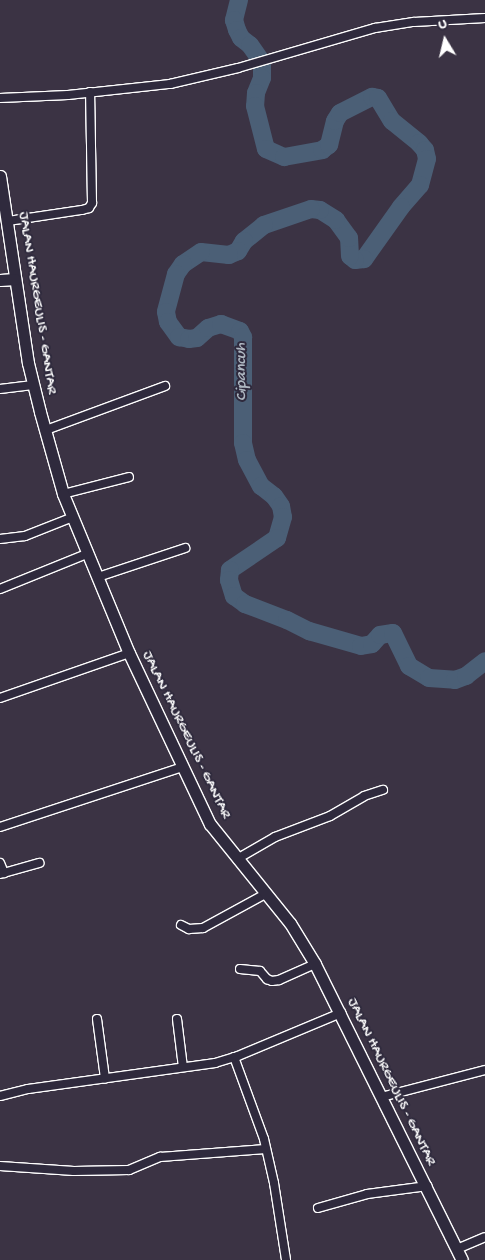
<!DOCTYPE html>
<style>
body{margin:0}
#map{position:relative;width:485px;height:1260px;overflow:hidden;background:#3b3344;font-family:"Gochi Hand",sans-serif}
div>[style]{position:absolute}
[style*='--x']{left:calc(var(--x)*1px);top:calc(var(--y)*1px);width:calc(var(--w)*1px);rotate:calc(var(--a)*1deg)}
.river>*{height:18px;margin:-9px;padding:0 9px;transform-origin:9px;border-radius:9px;background:#4b5f76}
.roads{filter:drop-shadow(1px 0 #fff) drop-shadow(-1px 0 #fff) drop-shadow(0 1px #fff) drop-shadow(0 -1px #fff)}
.street>*{height:8px;margin:-4px;padding:0 4px;transform-origin:4px;border-radius:4px;background:#2f2a3d}
.secondary>*{height:11px;margin:-5.5px;padding:0 5.5px;transform-origin:5.5px;border-radius:5.5px;background:#2f2a3d}
span{translate:-50% -50%;white-space:nowrap;text-align:center;line-height:1.15;-webkit-text-stroke:4px #2f2a3d;paint-order:stroke}
.street-label{font-size:15px;color:#fff}
.water-label{font-size:16px;color:#aeb7c1;font-style:italic}
.north{position:absolute;left:420px;top:15px;width:50px;height:50px;-webkit-text-stroke:4px #2f2a3d;paint-order:stroke;rotate:351deg;font-size:14px;font-weight:700;line-height:20px;text-align:center;color:#fff}
.north::after{content:'';display:block;margin:auto;width:18px;height:22px;background:#fff;clip-path:polygon(50% 0,100% 100%,50% 72%,0 100%)}
</style>
<div id="map">
<div class="river">
<div style="--x:239;--y:0;--w:21;--a:104"></div>
<div style="--x:234;--y:20;--w:10;--a:73"></div>
<div style="--x:237;--y:30;--w:9;--a:63"></div>
<div style="--x:241;--y:38;--w:11;--a:38"></div>
<div style="--x:250;--y:45;--w:21;--a:55"></div>
<div style="--x:262;--y:62;--w:16;--a:90"></div>
<div style="--x:262;--y:78;--w:16;--a:112"></div>
<div style="--x:256;--y:93;--w:13;--a:94"></div>
<div style="--x:255;--y:106;--w:44;--a:75.7"></div>
<div style="--x:266;--y:149;--w:20;--a:24"></div>
<div style="--x:284;--y:157;--w:39;--a:-10"></div>
<div style="--x:322;--y:150;--w:9;--a:-36"></div>
<div style="--x:329;--y:145;--w:25;--a:-76"></div>
<div style="--x:335;--y:121;--w:9;--a:-58"></div>
<div style="--x:340;--y:113;--w:36;--a:-27"></div>
<div style="--x:372;--y:97;--w:6;--a:9"></div>
<div style="--x:378;--y:98;--w:27;--a:59"></div>
<div style="--x:392;--y:121;--w:35;--a:39"></div>
<div style="--x:419;--y:143;--w:9;--a:49"></div>
<div style="--x:425;--y:150;--w:9;--a:77"></div>
<div style="--x:427;--y:159;--w:27;--a:105"></div>
<div style="--x:420;--y:185;--w:29;--a:131"></div>
<div style="--x:401;--y:207;--w:64;--a:125.4"></div>
<div style="--x:364;--y:259;--w:9;--a:174"></div>
<div style="--x:355;--y:260;--w:6;--a:-141"></div>
<div style="--x:350;--y:256;--w:18;--a:-93"></div>
<div style="--x:349;--y:238;--w:22;--a:-126"></div>
<div style="--x:336;--y:220;--w:19;--a:-148"></div>
<div style="--x:320;--y:210;--w:9;--a:-174"></div>
<div style="--x:311;--y:209;--w:50;--a:161.2"></div>
<div style="--x:264;--y:225;--w:26;--a:141"></div>
<div style="--x:244;--y:241;--w:12;--a:121"></div>
<div style="--x:238;--y:251;--w:10;--a:156"></div>
<div style="--x:229;--y:255;--w:28;--a:-174"></div>
<div style="--x:201;--y:252;--w:22;--a:146"></div>
<div style="--x:183;--y:264;--w:12;--a:125"></div>
<div style="--x:176;--y:274;--w:39;--a:105"></div>
<div style="--x:166;--y:312;--w:10;--a:79"></div>
<div style="--x:168;--y:322;--w:19;--a:54"></div>
<div style="--x:179;--y:337;--w:10;--a:11"></div>
<div style="--x:189;--y:339;--w:8;--a:-7"></div>
<div style="--x:197;--y:338;--w:15;--a:-42"></div>
<div style="--x:208;--y:328;--w:14;--a:-17"></div>
<div style="--x:221;--y:324;--w:20;--a:20"></div>
<div style="--x:240;--y:331;--w:7;--a:63"></div>
<div style="--x:243;--y:337;--w:106;--a:90"></div>
<div style="--x:243;--y:443;--w:17;--a:77"></div>
<div style="--x:247;--y:460;--w:30;--a:62"></div>
<div style="--x:261;--y:486;--w:16;--a:38"></div>
<div style="--x:274;--y:496;--w:12;--a:55"></div>
<div style="--x:281;--y:506;--w:11;--a:80"></div>
<div style="--x:283;--y:517;--w:22;--a:106"></div>
<div style="--x:277;--y:538;--w:57;--a:145.8"></div>
<div style="--x:230;--y:570;--w:10;--a:96"></div>
<div style="--x:229;--y:580;--w:17;--a:73"></div>
<div style="--x:234;--y:596;--w:14;--a:36"></div>
<div style="--x:245;--y:604;--w:45;--a:20.9"></div>
<div style="--x:287;--y:620;--w:25;--a:27"></div>
<div style="--x:309;--y:631;--w:54;--a:16.1"></div>
<div style="--x:361;--y:646;--w:11;--a:-10"></div>
<div style="--x:372;--y:644;--w:12;--a:-48"></div>
<div style="--x:380;--y:635;--w:13;--a:-9"></div>
<div style="--x:393;--y:633;--w:37;--a:64"></div>
<div style="--x:409;--y:666;--w:23;--a:31"></div>
<div style="--x:429;--y:678;--w:26;--a:4"></div>
<div style="--x:455;--y:680;--w:12;--a:-20"></div>
<div style="--x:466;--y:676;--w:24;--a:-38"></div>
</div>
<div class="roads">
<div class="street">
<div style="--x:0;--y:98;--w:68;--a:-2.5"></div>
<div style="--x:68;--y:95;--w:103;--a:-6.2"></div>
<div style="--x:170;--y:84;--w:70;--a:-13.2"></div>
<div style="--x:238;--y:68;--w:143;--a:-16.3"></div>
<div style="--x:375;--y:28;--w:39;--a:-9"></div>
<div style="--x:414;--y:22;--w:71;--a:-3.2"></div>
<div style="--x:8;--y:221;--w:75;--a:-8.5"></div>
<div style="--x:82;--y:210;--w:7;--a:-16"></div>
<div style="--x:89;--y:208;--w:6;--a:-59"></div>
<div style="--x:92;--y:203;--w:111;--a:-91"></div>
<div style="--x:0;--y:389;--w:33;--a:-7"></div>
<div style="--x:46;--y:430;--w:127;--a:-20.3"></div>
<div style="--x:63;--y:494;--w:68;--a:-14.4"></div>
<div style="--x:0;--y:539;--w:25;--a:-7"></div>
<div style="--x:25;--y:536;--w:52;--a:-21.6"></div>
<div style="--x:98;--y:577;--w:92;--a:-18.4"></div>
<div style="--x:0;--y:589;--w:96;--a:-22"></div>
<div style="--x:0;--y:698;--w:137;--a:-19.2"></div>
<div style="--x:0;--y:827;--w:193;--a:-18.2"></div>
<div style="--x:237;--y:859;--w:44;--a:-30.1"></div>
<div style="--x:275;--y:837;--w:59;--a:-20.9"></div>
<div style="--x:330;--y:816;--w:39;--a:-30"></div>
<div style="--x:364;--y:796;--w:20;--a:-18"></div>
<div style="--x:0;--y:863;--w:11;--a:68"></div>
<div style="--x:0;--y:874;--w:41;--a:-15.8"></div>
<div style="--x:181;--y:925;--w:9;--a:27"></div>
<div style="--x:189;--y:929;--w:14;--a:-4"></div>
<div style="--x:203;--y:928;--w:71;--a:-28.7"></div>
<div style="--x:240;--y:969;--w:20;--a:6"></div>
<div style="--x:260;--y:971;--w:11;--a:49"></div>
<div style="--x:267;--y:979;--w:5;--a:22"></div>
<div style="--x:272;--y:981;--w:7;--a:-8"></div>
<div style="--x:279;--y:980;--w:39;--a:-24"></div>
<div style="--x:97;--y:1019;--w:60;--a:82.3"></div>
<div style="--x:177;--y:1019;--w:48;--a:82.9"></div>
<div style="--x:234;--y:1057;--w:87;--a:69.9"></div>
<div style="--x:264;--y:1139;--w:45;--a:77.2"></div>
<div style="--x:274;--y:1183;--w:78;--a:81.1"></div>
<div style="--x:0;--y:1096;--w:29;--a:-14"></div>
<div style="--x:28;--y:1089;--w:189;--a:-7.9"></div>
<div style="--x:215;--y:1063;--w:24;--a:-17"></div>
<div style="--x:238;--y:1056;--w:112;--a:-22.7"></div>
<div style="--x:381;--y:1097;--w:107;--a:-14.6"></div>
<div style="--x:0;--y:1166;--w:74;--a:3.9"></div>
<div style="--x:74;--y:1171;--w:55;--a:-1"></div>
<div style="--x:129;--y:1170;--w:34;--a:-23"></div>
<div style="--x:160;--y:1157;--w:106;--a:-4.3"></div>
<div style="--x:318;--y:1208;--w:51;--a:-15.9"></div>
<div style="--x:367;--y:1194;--w:61;--a:-7.6"></div>
<div style="--x:457;--y:1249;--w:30;--a:-23"></div>
</div>
<div class="secondary">
<div style="--x:0;--y:176;--w:189;--a:81.5"></div>
<div style="--x:28;--y:363;--w:50;--a:76.2"></div>
<div style="--x:40;--y:412;--w:85;--a:74.3"></div>
<div style="--x:63;--y:494;--w:172;--a:67.5"></div>
<div style="--x:129;--y:653;--w:189;--a:64.7"></div>
<div style="--x:210;--y:824;--w:127;--a:51.1"></div>
<div style="--x:290;--y:923;--w:48;--a:58.6"></div>
<div style="--x:315;--y:964;--w:330;--a:63.6"></div>
<div style="--x:0;--y:280;--w:15;--a:-4"></div>
</div>
</div>
<div class="street-label">
<span style="left:37px;top:303px;rotate:81deg">JALAN HAURGEULIS - GANTAR</span>
<span style="left:186px;top:735px;rotate:64deg">JALAN HAURGEULIS - GANTAR</span>
<span style="left:391px;top:1082px;rotate:64deg">JALAN HAURGEULIS - GANTAR</span>
</div>
<div class="water-label">
<span style="left:243px;top:372px;rotate:-91deg">Cipancuh</span>
</div>
<div class="north">U</div>
</div>
